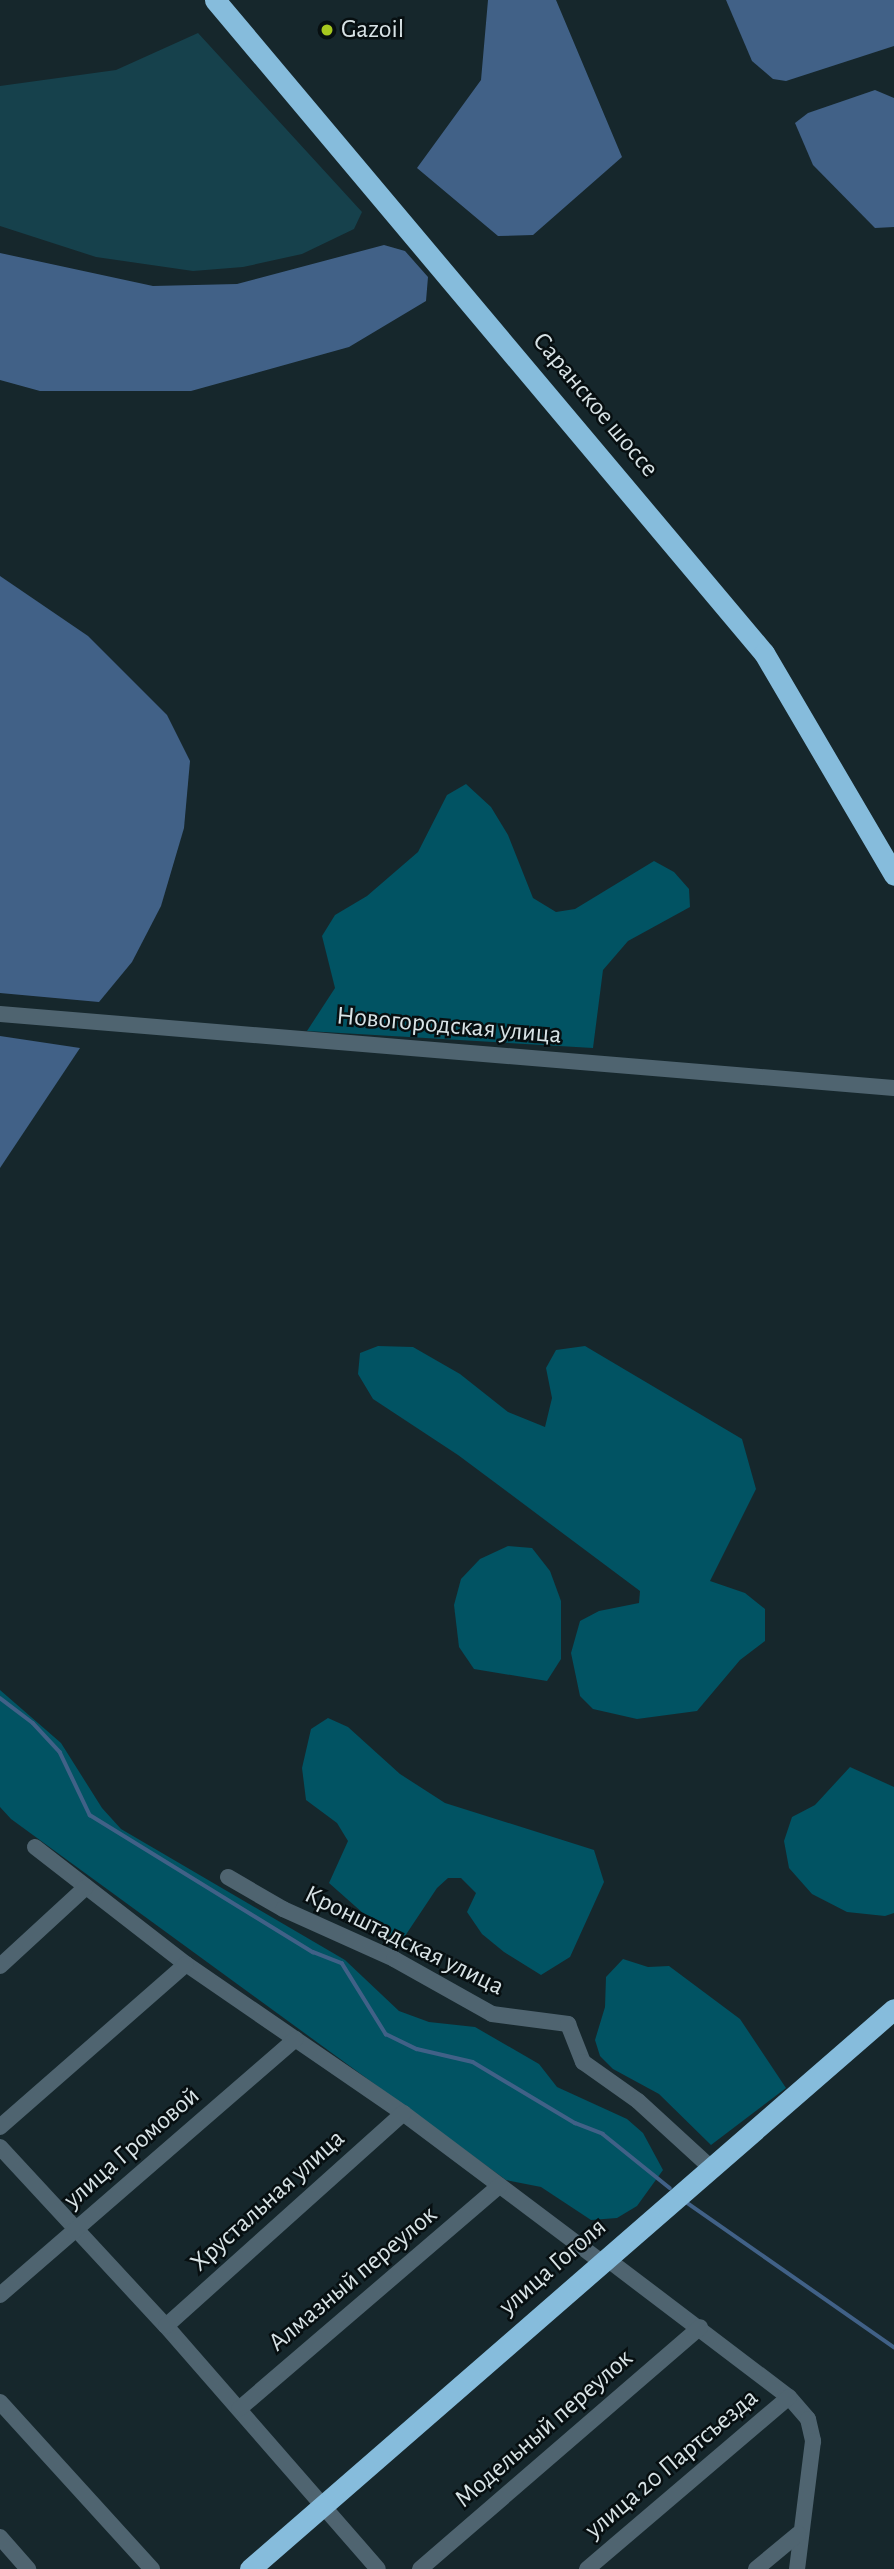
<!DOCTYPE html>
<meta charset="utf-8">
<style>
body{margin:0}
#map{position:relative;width:894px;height:2569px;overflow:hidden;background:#16272c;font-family:"Alegreya Sans",sans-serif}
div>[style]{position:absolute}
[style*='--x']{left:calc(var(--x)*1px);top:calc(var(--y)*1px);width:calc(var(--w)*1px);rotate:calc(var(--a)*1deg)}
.green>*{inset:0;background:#16414c}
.forest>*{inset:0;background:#015363}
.water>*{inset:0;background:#416187}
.stream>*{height:3.5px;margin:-1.75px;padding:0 1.75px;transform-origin:1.75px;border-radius:1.75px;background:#416187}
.minor>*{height:16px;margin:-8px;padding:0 8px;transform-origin:8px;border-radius:8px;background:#4f6470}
.highway>*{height:21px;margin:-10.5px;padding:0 10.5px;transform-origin:10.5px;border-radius:10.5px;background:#86bcdc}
.dots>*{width:19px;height:19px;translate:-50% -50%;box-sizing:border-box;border:4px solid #070f11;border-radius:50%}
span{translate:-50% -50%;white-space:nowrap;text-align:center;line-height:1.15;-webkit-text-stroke:5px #070f11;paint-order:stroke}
.poi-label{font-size:26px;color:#d8e3e6}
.left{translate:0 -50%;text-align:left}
.street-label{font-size:26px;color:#d8e3e6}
</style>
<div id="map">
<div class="green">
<div style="clip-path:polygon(198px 33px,362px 212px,354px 229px,302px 254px,243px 267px,193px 271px,96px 257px,0 226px,0 86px,116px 70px)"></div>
</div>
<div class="forest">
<div style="clip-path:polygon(466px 784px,491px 807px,508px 835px,533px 898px,556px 912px,575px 909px,654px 861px,674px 872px,689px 889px,690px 907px,628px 941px,603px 970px,593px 1048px,307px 1031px,335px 988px,322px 936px,335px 915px,367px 896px,418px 852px,447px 795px)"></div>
<div style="clip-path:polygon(378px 1346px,413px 1347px,460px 1374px,508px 1412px,545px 1427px,552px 1398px,546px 1368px,556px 1350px,585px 1346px,742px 1439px,756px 1489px,710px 1581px,745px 1593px,765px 1609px,765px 1641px,740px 1660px,697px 1711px,637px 1719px,593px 1709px,580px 1696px,571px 1653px,580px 1621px,599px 1611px,639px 1603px,640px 1591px,458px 1455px,373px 1399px,358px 1374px,360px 1353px)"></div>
<div style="clip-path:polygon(508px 1546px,532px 1548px,550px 1571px,561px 1601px,561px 1659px,547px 1681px,474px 1669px,459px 1647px,454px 1605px,461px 1579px,480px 1559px)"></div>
<div style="clip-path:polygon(0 1690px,61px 1743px,102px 1808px,121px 1829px,345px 1960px,399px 2011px,429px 2022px,475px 2027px,539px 2064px,557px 2087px,627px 2119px,643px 2133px,663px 2170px,637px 2206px,617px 2218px,591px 2220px,541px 2187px,506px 2180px,11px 1819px,0 1807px)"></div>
<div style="clip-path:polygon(328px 1718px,348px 1727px,400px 1774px,445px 1803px,594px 1850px,604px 1882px,570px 1957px,541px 1975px,504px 1952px,482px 1934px,467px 1912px,476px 1893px,461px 1878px,448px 1878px,437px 1888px,399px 1945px,329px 1883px,348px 1841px,337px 1823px,306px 1800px,302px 1768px,311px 1729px)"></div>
<div style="clip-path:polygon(850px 1767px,894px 1787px,894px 1913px,885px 1916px,847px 1912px,812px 1894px,789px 1868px,784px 1841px,792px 1817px,815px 1805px)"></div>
<div style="clip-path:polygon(623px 1959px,648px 1967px,669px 1966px,740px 2019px,786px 2088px,711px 2145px,659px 2094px,613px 2069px,600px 2056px,595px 2040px,605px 2007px,606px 1977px)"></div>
</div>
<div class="water">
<div style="clip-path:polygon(488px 0,556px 0,622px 157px,533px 235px,498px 236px,417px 168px,481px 80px)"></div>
<div style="clip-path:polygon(726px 0,894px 0,894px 46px,786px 81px,773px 79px,752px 61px)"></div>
<div style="clip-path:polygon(875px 90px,894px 98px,894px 227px,875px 228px,813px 165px,795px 123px,808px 113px)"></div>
<div style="clip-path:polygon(384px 245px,405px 251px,428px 277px,426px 301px,349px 347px,191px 391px,40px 391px,0 380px,0 253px,153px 286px,237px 284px)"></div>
<div style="clip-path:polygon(0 576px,88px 636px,167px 715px,190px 761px,184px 828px,161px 906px,132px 962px,99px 1002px,0 993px)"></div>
<div style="clip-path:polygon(0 1036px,80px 1048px,0 1168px)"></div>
</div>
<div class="stream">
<div style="--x:0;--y:1698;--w:41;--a:37.1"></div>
<div style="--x:33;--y:1723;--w:40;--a:47"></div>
<div style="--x:60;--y:1752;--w:70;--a:64.5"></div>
<div style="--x:90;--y:1815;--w:262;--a:31.6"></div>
<div style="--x:313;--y:1952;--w:31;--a:21"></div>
<div style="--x:342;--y:1963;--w:84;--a:58.2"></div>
<div style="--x:386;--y:2034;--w:34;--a:26"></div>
<div style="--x:417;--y:2049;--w:57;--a:13.1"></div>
<div style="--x:473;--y:2062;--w:119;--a:30.9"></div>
<div style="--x:575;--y:2123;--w:30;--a:21"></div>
<div style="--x:603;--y:2134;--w:86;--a:38.9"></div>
<div style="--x:686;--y:2202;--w:254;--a:34.9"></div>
</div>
<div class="minor">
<div style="--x:0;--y:1014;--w:897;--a:4.73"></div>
<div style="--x:35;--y:1847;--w:191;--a:37.8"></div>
<div style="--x:186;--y:1964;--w:263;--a:34.5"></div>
<div style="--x:403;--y:2113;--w:250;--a:36.9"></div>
<div style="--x:228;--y:1877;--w:64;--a:30.2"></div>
<div style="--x:283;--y:1909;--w:122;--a:24.2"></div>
<div style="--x:394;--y:1959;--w:112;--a:29.3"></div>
<div style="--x:492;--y:2014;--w:77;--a:7.5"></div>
<div style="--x:568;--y:2024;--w:41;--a:68.5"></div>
<div style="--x:583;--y:2062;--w:67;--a:35.3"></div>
<div style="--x:638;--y:2101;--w:98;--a:42.5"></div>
<div style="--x:0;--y:1966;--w:117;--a:-42.6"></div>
<div style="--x:0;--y:2127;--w:247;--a:-41.2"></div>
<div style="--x:0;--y:2147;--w:244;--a:47.2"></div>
<div style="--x:166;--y:2326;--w:322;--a:48.9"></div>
<div style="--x:607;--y:2259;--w:228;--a:37.2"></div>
<div style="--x:789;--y:2397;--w:29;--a:49"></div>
<div style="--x:808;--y:2419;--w:23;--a:77"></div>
<div style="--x:813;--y:2441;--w:129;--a:97.1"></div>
<div style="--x:0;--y:2295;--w:391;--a:-40.9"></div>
<div style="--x:166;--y:2326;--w:319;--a:-41.9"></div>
<div style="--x:0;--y:2402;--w:226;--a:47.7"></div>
<div style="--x:239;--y:2409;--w:343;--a:-40.6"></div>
<div style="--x:0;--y:2537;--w:43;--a:48.8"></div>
<div style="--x:420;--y:2569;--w:370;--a:-40.8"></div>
<div style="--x:587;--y:2569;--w:265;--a:-40.4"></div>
<div style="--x:756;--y:2569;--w:55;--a:-39.8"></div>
</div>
<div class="highway">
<div style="--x:215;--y:0;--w:853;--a:49.95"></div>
<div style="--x:764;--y:653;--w:257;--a:59.6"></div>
<div style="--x:250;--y:2569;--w:853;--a:-41.01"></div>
</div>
<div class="dots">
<div style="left:327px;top:30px;background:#a7c81f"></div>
</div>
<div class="poi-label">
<span class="left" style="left:341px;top:30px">Gazoil</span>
</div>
<div class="street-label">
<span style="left:595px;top:405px;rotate:50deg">Саранское шоссе</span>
<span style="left:449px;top:1026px;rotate:5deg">Новогородская улица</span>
<span style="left:404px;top:1941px;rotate:26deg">Кронштадская улица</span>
<span style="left:132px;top:2148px;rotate:-41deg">улица Громовой</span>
<span style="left:268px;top:2201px;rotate:-42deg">Хрустальная улица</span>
<span style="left:553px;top:2267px;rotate:-41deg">улица Гоголя</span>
<span style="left:353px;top:2279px;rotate:-40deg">Алмазный переулок</span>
<span style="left:544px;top:2429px;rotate:-41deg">Модельный переулок</span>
<span style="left:672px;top:2464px;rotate:-40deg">улица 20 Партсъезда</span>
</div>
</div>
